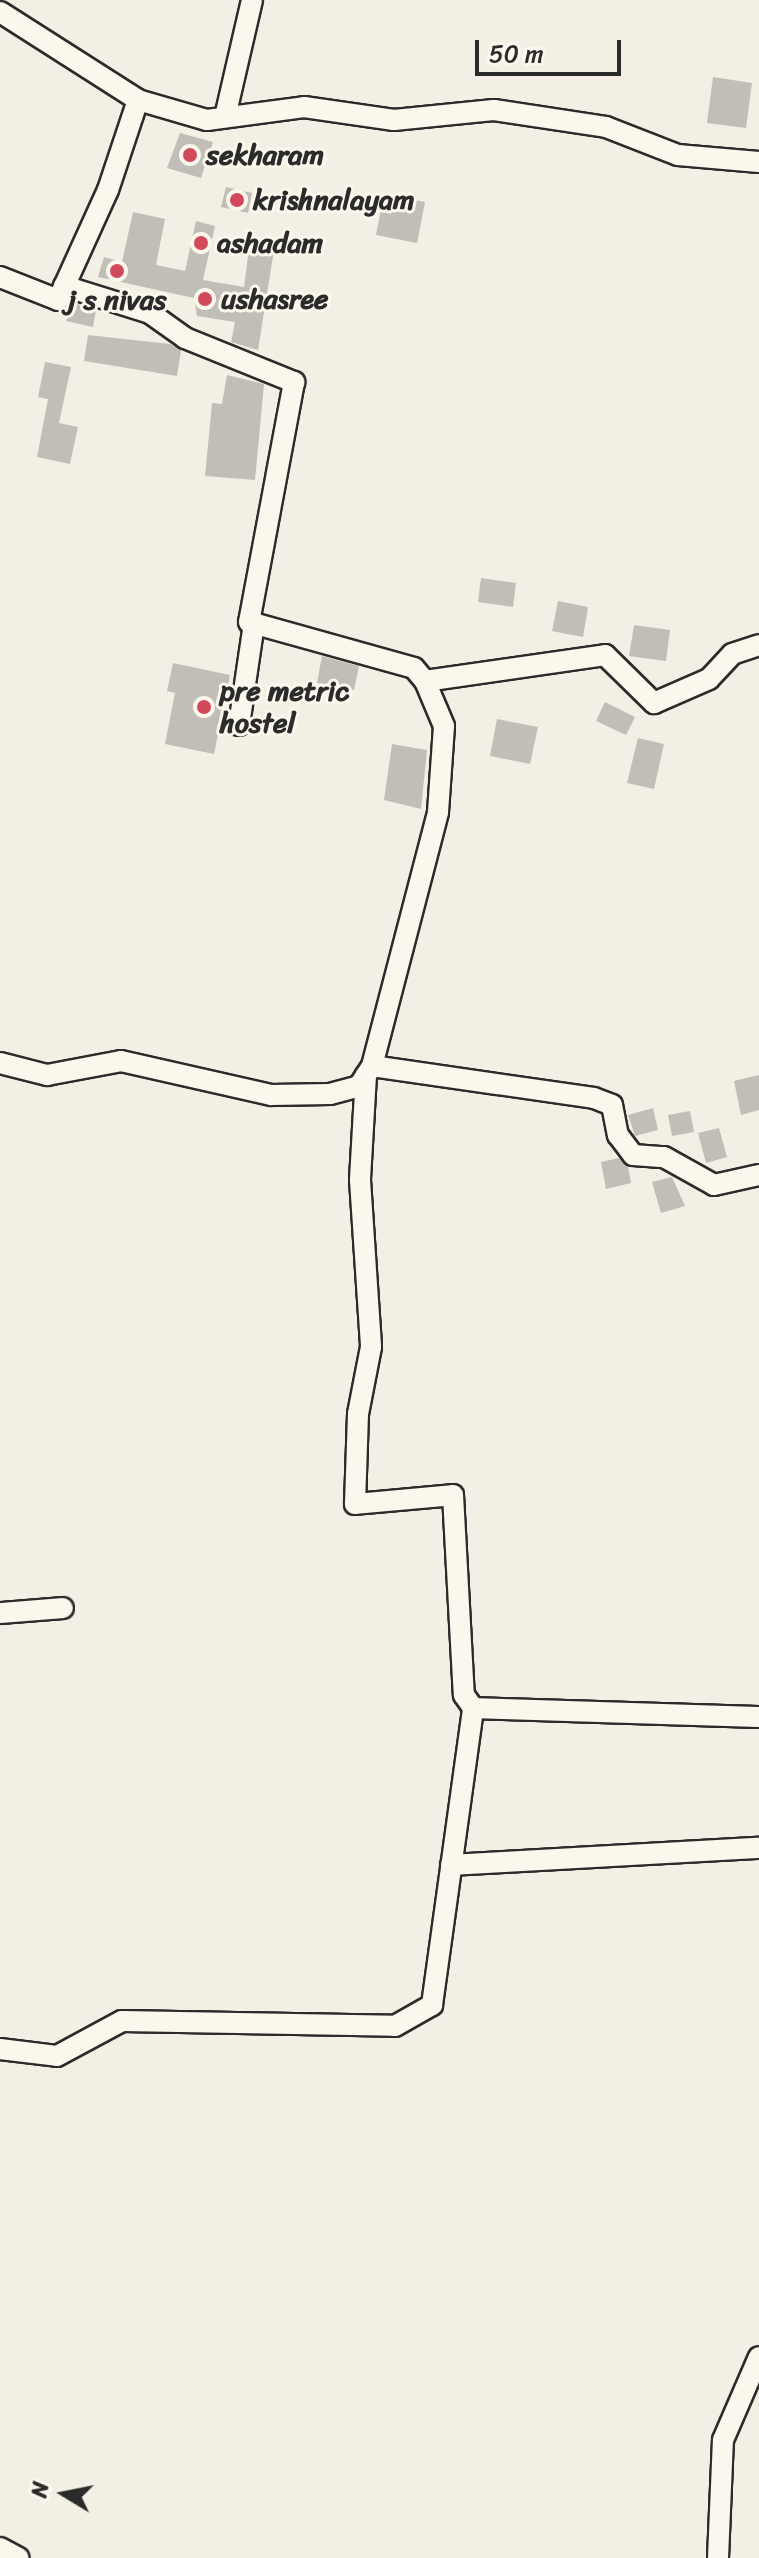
<!DOCTYPE html>
<style>
body{margin:0}
#map{position:relative;width:759px;height:2558px;overflow:hidden;background:#f3efe4;font-family:Sriracha,sans-serif}
div>[style]{position:absolute}
[style*='--x']{left:calc(var(--x)*1px);top:calc(var(--y)*1px);width:calc(var(--w)*1px);rotate:calc(var(--a)*1deg)}
.building>*{inset:0;background:#c0beb6}
.roads{filter:drop-shadow(2px 0 #2b2b2b) drop-shadow(-2px 0 #2b2b2b) drop-shadow(0 2px #2b2b2b) drop-shadow(0 -2px #2b2b2b)}
.minor>*{height:20px;margin:-10px;padding:0 10px;transform-origin:10px;border-radius:10px;background:#fbf7ec}
.dots>*{width:22px;height:22px;translate:-50% -50%;box-sizing:border-box;border:4px solid #fbf7ec;border-radius:50%}
span{translate:-50% -50%;white-space:nowrap;text-align:center;line-height:1.15;-webkit-text-stroke:6px #fbf7ec;paint-order:stroke}
.poi-label{font-size:28px;color:#2b2b2b;font-weight:700}
.left{translate:0 -50%;text-align:left}
.north{position:absolute;left:24px;top:2454px;width:80px;height:80px;-webkit-text-stroke:6px #fbf7ec;paint-order:stroke;rotate:280deg;font-size:22px;font-weight:700;line-height:32px;text-align:center;color:#2b2b2b}
.north::after{content:'';display:block;margin:auto;width:28px;height:36px;background:#2b2b2b;clip-path:polygon(50% 0,100% 100%,50% 72%,0 100%)}
.scale{position:absolute;left:475px;top:40px;width:146px;height:36px;box-sizing:border-box;border:4px solid #2b2b2b;border-top:0;padding-left:10px;font-size:24px;line-height:28px;white-space:nowrap;color:#2b2b2b;-webkit-text-stroke:6px #fbf7ec;paint-order:stroke}
</style>
<div id="map">
<div class="building">
<div style="clip-path:polygon(713px 77px,752px 83px,746px 128px,707px 123px)"></div>
<div style="clip-path:polygon(180px 133px,213px 142px,201px 178px,167px 168px)"></div>
<div style="clip-path:polygon(226px 187px,252px 193px,248px 213px,221px 207px)"></div>
<div style="clip-path:polygon(384px 194px,425px 202px,417px 243px,376px 235px)"></div>
<div style="clip-path:polygon(133px 212px,165px 219px,156px 265px,185px 271px,196px 221px,215px 226px,203px 280px,244px 287px,250px 240px,275px 244px,258px 350px,231px 342px,235px 322px,197px 316px,194px 298px,98px 277px,104px 257px,122px 262px)"></div>
<div style="clip-path:polygon(71px 302px,96px 310px,93px 327px,66px 321px)"></div>
<div style="clip-path:polygon(88px 335px,170px 344px,181px 350px,177px 376px,84px 361px)"></div>
<div style="clip-path:polygon(45px 362px,71px 367px,59px 423px,78px 427px,70px 464px,37px 457px,48px 399px,38px 397px)"></div>
<div style="clip-path:polygon(227px 375px,264px 384px,255px 480px,205px 476px,212px 403px,222px 404px)"></div>
<div style="clip-path:polygon(481px 578px,516px 583px,513px 607px,478px 602px)"></div>
<div style="clip-path:polygon(558px 601px,588px 607px,583px 637px,552px 631px)"></div>
<div style="clip-path:polygon(634px 625px,670px 630px,666px 661px,629px 656px)"></div>
<div style="clip-path:polygon(322px 656px,359px 666px,354px 690px,317px 683px)"></div>
<div style="clip-path:polygon(173px 663px,230px 675px,214px 754px,165px 744px,175px 693px,167px 691px)"></div>
<div style="clip-path:polygon(605px 702px,635px 717px,626px 735px,596px 721px)"></div>
<div style="clip-path:polygon(497px 719px,538px 727px,530px 764px,490px 756px)"></div>
<div style="clip-path:polygon(638px 738px,664px 744px,654px 789px,627px 783px)"></div>
<div style="clip-path:polygon(392px 744px,427px 750px,421px 809px,384px 800px)"></div>
<div style="clip-path:polygon(759px 1075px,759px 1110px,741px 1115px,734px 1081px)"></div>
<div style="clip-path:polygon(653px 1108px,658px 1130px,635px 1136px,628px 1115px)"></div>
<div style="clip-path:polygon(690px 1111px,694px 1132px,672px 1136px,668px 1115px)"></div>
<div style="clip-path:polygon(719px 1128px,727px 1157px,706px 1163px,698px 1133px)"></div>
<div style="clip-path:polygon(619px 1158px,628px 1167px,631px 1183px,606px 1189px,601px 1162px)"></div>
<div style="clip-path:polygon(672px 1177px,685px 1206px,661px 1213px,652px 1182px)"></div>
</div>
<div class="roads">
<div class="minor">
<div style="--x:0;--y:12;--w:164;--a:32.5"></div>
<div style="--x:225;--y:117;--w:120;--a:-77"></div>
<div style="--x:0;--y:277;--w:62;--a:21.6"></div>
<div style="--x:58;--y:300;--w:121;--a:-65.6"></div>
<div style="--x:108;--y:190;--w:95;--a:-71.6"></div>
<div style="--x:138;--y:100;--w:72;--a:16.2"></div>
<div style="--x:207;--y:120;--w:98;--a:-7.6"></div>
<div style="--x:304;--y:107;--w:91;--a:8.2"></div>
<div style="--x:394;--y:120;--w:100;--a:-5.7"></div>
<div style="--x:494;--y:110;--w:113;--a:8.6"></div>
<div style="--x:606;--y:127;--w:77;--a:21.3"></div>
<div style="--x:678;--y:155;--w:81;--a:4.9"></div>
<div style="--x:64;--y:286;--w:90;--a:17.4"></div>
<div style="--x:150;--y:313;--w:43;--a:35.5"></div>
<div style="--x:185;--y:338;--w:118;--a:22"></div>
<div style="--x:294;--y:382;--w:244;--a:100.6"></div>
<div style="--x:249;--y:622;--w:171;--a:15.6"></div>
<div style="--x:414;--y:668;--w:17;--a:50"></div>
<div style="--x:239;--y:725;--w:103;--a:-81.6"></div>
<div style="--x:0;--y:1063;--w:49;--a:14.3"></div>
<div style="--x:47;--y:1075;--w:75;--a:-10.7"></div>
<div style="--x:121;--y:1061;--w:154;--a:12.8"></div>
<div style="--x:271;--y:1095;--w:59;--a:-1"></div>
<div style="--x:330;--y:1094;--w:30;--a:-15"></div>
<div style="--x:359;--y:1086;--w:24;--a:-57"></div>
<div style="--x:372;--y:1066;--w:224;--a:8.2"></div>
<div style="--x:594;--y:1098;--w:19;--a:21"></div>
<div style="--x:612;--y:1105;--w:31;--a:79"></div>
<div style="--x:618;--y:1135;--w:25;--a:53"></div>
<div style="--x:633;--y:1155;--w:31;--a:4"></div>
<div style="--x:664;--y:1157;--w:57;--a:29.2"></div>
<div style="--x:714;--y:1185;--w:46;--a:-12.5"></div>
<div style="--x:372;--y:1066;--w:262;--a:-75.4"></div>
<div style="--x:438;--y:812;--w:86;--a:-86"></div>
<div style="--x:444;--y:726;--w:49;--a:-112.9"></div>
<div style="--x:425;--y:681;--w:182;--a:-8.2"></div>
<div style="--x:605;--y:655;--w:69;--a:44.4"></div>
<div style="--x:654;--y:703;--w:60;--a:-23.6"></div>
<div style="--x:709;--y:679;--w:34;--a:-47"></div>
<div style="--x:732;--y:654;--w:28;--a:-18"></div>
<div style="--x:366;--y:1075;--w:105;--a:93.3"></div>
<div style="--x:360;--y:1180;--w:167;--a:86.2"></div>
<div style="--x:371;--y:1347;--w:68;--a:101"></div>
<div style="--x:358;--y:1414;--w:90;--a:91.9"></div>
<div style="--x:355;--y:1504;--w:98;--a:-5.2"></div>
<div style="--x:453;--y:1495;--w:200;--a:86.9"></div>
<div style="--x:464;--y:1695;--w:16;--a:55"></div>
<div style="--x:0;--y:1613;--w:63;--a:-4.5"></div>
<div style="--x:451;--y:1865;--w:308;--a:-3.2"></div>
<div style="--x:0;--y:2049;--w:57;--a:7"></div>
<div style="--x:57;--y:2056;--w:74;--a:-28.3"></div>
<div style="--x:122;--y:2021;--w:273;--a:1"></div>
<div style="--x:395;--y:2026;--w:43;--a:-29.6"></div>
<div style="--x:432;--y:2005;--w:300;--a:-82.1"></div>
<div style="--x:473;--y:1708;--w:286;--a:1.8"></div>
<div style="--x:0;--y:2548;--w:21;--a:28"></div>
<div style="--x:718;--y:2558;--w:118;--a:-87.6"></div>
<div style="--x:723;--y:2440;--w:90;--a:-66.6"></div>
</div>
</div>
<div class="dots">
<div style="left:190px;top:155px;background:#d1495b"></div>
<div style="left:237px;top:200px;background:#d1495b"></div>
<div style="left:201px;top:243px;background:#d1495b"></div>
<div style="left:117px;top:271px;background:#d1495b"></div>
<div style="left:205px;top:299px;background:#d1495b"></div>
<div style="left:204px;top:707px;background:#d1495b"></div>
</div>
<div class="poi-label">
<span class="left" style="left:206px;top:155px">sekharam</span>
<span class="left" style="left:253px;top:200px">krishnalayam</span>
<span class="left" style="left:217px;top:243px">ashadam</span>
<span class="left" style="left:221px;top:299px">ushasree</span>
<span style="left:117px;top:300px">j s nivas</span>
<span class="left" style="left:220px;top:707px">pre metric<br>hostel</span>
</div>
<div class="north">N</div>
<div class="scale">50 m</div>
</div>
